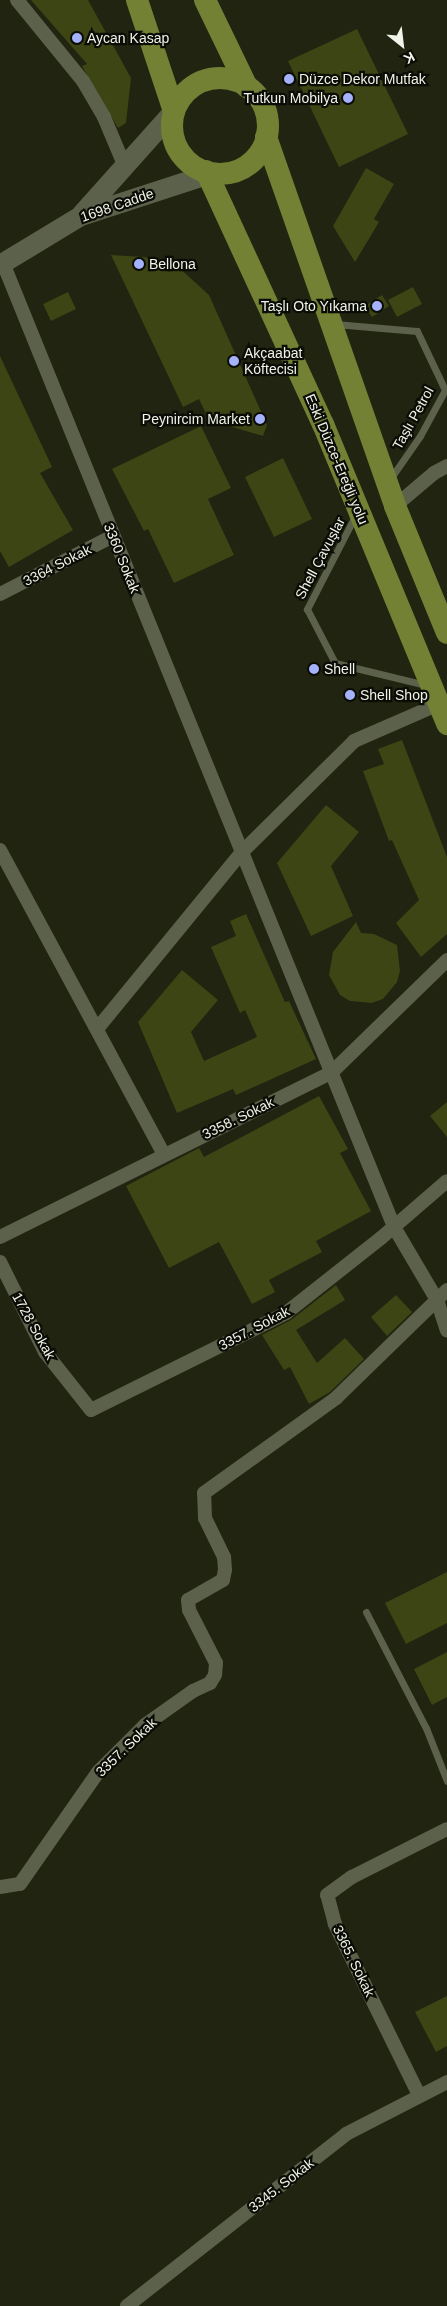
<!DOCTYPE html>
<meta charset="utf-8">
<style>
body{margin:0}
#map{position:relative;width:447px;height:2306px;overflow:hidden;background:#202410;font-family:Helvetica,sans-serif}
div>[style]{position:absolute}
[style*='--x']{left:calc(var(--x)*1px);top:calc(var(--y)*1px);width:calc(var(--w)*1px);rotate:calc(var(--a)*1deg)}
.building>*{inset:0;background:#3c4513}
.lane>*{height:7px;margin:-3.5px;padding:0 3.5px;transform-origin:3.5px;border-radius:3.5px;background:#5c614b}
.street>*{height:14px;margin:-7px;padding:0 7px;transform-origin:7px;border-radius:7px;background:#5c614b}
.secondary>*{height:20px;margin:-10px;padding:0 10px;transform-origin:10px;border-radius:10px;background:#5c614b}
.primary>*{height:22px;margin:-11px;padding:0 11px;transform-origin:11px;border-radius:11px;background:#738134}
.primary>.ring{margin:-11px;padding:0;box-sizing:content-box;background:none;border:22px solid #738134;border-radius:50%}
.dots>*{width:14px;height:14px;translate:-50% -50%;box-sizing:border-box;border:2px solid #0a0c05;border-radius:50%}
span{translate:-50% -50%;white-space:nowrap;text-align:center;line-height:1.15;-webkit-text-stroke:4.5px #0a0c05;paint-order:stroke}
.poi-label{font-size:14px;color:#f0f3e7}
.left{translate:0 -50%;text-align:left}
.right{translate:-100% -50%;text-align:right}
.street-label{font-size:14px;color:#f0f3e7}
.north{position:absolute;left:377px;top:20px;width:50px;height:50px;-webkit-text-stroke:4px #0a0c05;paint-order:stroke;rotate:151deg;font-size:14px;font-weight:700;line-height:20px;text-align:center;color:#f0f3e7}
.north::after{content:'';display:block;margin:auto;width:18px;height:22px;background:#f0f3e7;clip-path:polygon(50% 0,100% 100%,50% 72%,0 100%)}
</style>
<div id="map">
<div class="building">
<div style="clip-path:polygon(31px 0,88px 0,131px 78px,126px 123px,118px 128px,82px 66px,87px 64px)"></div>
<div style="clip-path:polygon(357px 29px,408px 134px,339px 167px,288px 61px)"></div>
<div style="clip-path:polygon(366px 168px,394px 184px,374px 219px,379px 222px,355px 262px,333px 226px)"></div>
<div style="clip-path:polygon(111px 255px,144px 257px,176px 265px,209px 295px,267px 425px,263px 436px,209px 420px,199px 399px,183px 407px)"></div>
<div style="clip-path:polygon(413px 287px,422px 304px,397px 317px,388px 300px)"></div>
<div style="clip-path:polygon(68px 292px,76px 309px,51px 321px,43px 304px)"></div>
<div style="clip-path:polygon(382px 295px,389px 306px,372px 317px,365px 306px)"></div>
<div style="clip-path:polygon(0 356px,52px 467px,40px 473px,73px 530px,9px 567px,0 551px)"></div>
<div style="clip-path:polygon(201px 426px,231px 488px,208px 499px,234px 555px,174px 583px,148px 529px,144px 531px,112px 469px)"></div>
<div style="clip-path:polygon(283px 458px,312px 519px,274px 537px,245px 477px)"></div>
<div style="clip-path:polygon(402px 740px,447px 857px,447px 934px,421px 957px,396px 923px,419px 900px,392px 840px,389px 841px,363px 771px,384px 764px,378px 749px)"></div>
<div style="clip-path:polygon(326px 805px,359px 832px,331px 866px,353px 916px,311px 936px,277px 863px)"></div>
<div style="clip-path:polygon(246px 914px,285px 1002px,289px 1001px,316px 1059px,236px 1095px,233px 1089px,177px 1113px,138px 1022px,182px 970px,218px 1000px,191px 1032px,204px 1061px,257px 1037px,245px 1010px,240px 1013px,211px 947px,236px 936px,230px 921px)"></div>
<div style="clip-path:polygon(356px 922px,361px 933px,374px 934px,397px 945px,400px 971px,397px 982px,383px 999px,372px 1003px,350px 1001px,340px 995px,329px 975px,333px 952px)"></div>
<div style="clip-path:polygon(319px 1096px,348px 1149px,340px 1153px,371px 1211px,316px 1241px,322px 1252px,269px 1280px,275px 1292px,252px 1304px,219px 1242px,169px 1268px,126px 1186px,199px 1148px,204px 1157px)"></div>
<div style="clip-path:polygon(447px 1102px,447px 1137px,430px 1116px)"></div>
<div style="clip-path:polygon(336px 1285px,345px 1300px,296px 1330px,317px 1363px,345px 1338px,364px 1359px,330px 1392px,309px 1404px,290px 1367px,284px 1370px,262px 1335px,291px 1320px)"></div>
<div style="clip-path:polygon(396px 1295px,412px 1312px,387px 1336px,371px 1317px)"></div>
<div style="clip-path:polygon(447px 1572px,447px 1623px,406px 1644px,385px 1603px)"></div>
<div style="clip-path:polygon(447px 1652px,447px 1697px,432px 1705px,414px 1669px)"></div>
<div style="clip-path:polygon(447px 1996px,447px 2046px,436px 2052px,415px 2012px)"></div>
</div>
<div class="lane">
<div style="--x:335;--y:324;--w:82;--a:4.9"></div>
<div style="--x:417;--y:331;--w:65;--a:64.6"></div>
<div style="--x:445;--y:390;--w:52;--a:118.5"></div>
<div style="--x:420;--y:436;--w:52;--a:124.9"></div>
<div style="--x:355;--y:516;--w:105;--a:117.3"></div>
<div style="--x:307;--y:609;--w:61;--a:62.6"></div>
<div style="--x:335;--y:663;--w:94;--a:13.6"></div>
<div style="--x:366;--y:1612;--w:131;--a:62.7"></div>
<div style="--x:426;--y:1728;--w:57;--a:68.4"></div>
</div>
<div class="street">
<div style="--x:17;--y:0;--w:104;--a:50.8"></div>
<div style="--x:83;--y:81;--w:42;--a:59.7"></div>
<div style="--x:104;--y:117;--w:54;--a:67.2"></div>
<div style="--x:3;--y:263;--w:1040;--a:67.92"></div>
<div style="--x:394;--y:1227;--w:85;--a:59.5"></div>
<div style="--x:437;--y:1300;--w:32;--a:72"></div>
<div style="--x:395;--y:506;--w:51;--a:-40.2"></div>
<div style="--x:434;--y:473;--w:15;--a:-28"></div>
<div style="--x:0;--y:594;--w:127;--a:-27.2"></div>
<div style="--x:0;--y:850;--w:345;--a:61.7"></div>
<div style="--x:97;--y:1029;--w:227;--a:-50.7"></div>
<div style="--x:241;--y:853;--w:159;--a:-44.7"></div>
<div style="--x:354;--y:741;--w:93;--a:-23.5"></div>
<div style="--x:0;--y:1237;--w:369;--a:-26.4"></div>
<div style="--x:331;--y:1073;--w:162;--a:-44.2"></div>
<div style="--x:0;--y:1262;--w:101;--a:63.4"></div>
<div style="--x:45;--y:1352;--w:74;--a:51.6"></div>
<div style="--x:91;--y:1410;--w:218;--a:-26.4"></div>
<div style="--x:286;--y:1313;--w:121;--a:-38.3"></div>
<div style="--x:381;--y:1238;--w:87;--a:-40.8"></div>
<div style="--x:0;--y:1887;--w:20;--a:-9"></div>
<div style="--x:20;--y:1884;--w:136;--a:-55.1"></div>
<div style="--x:98;--y:1772;--w:66;--a:-45"></div>
<div style="--x:145;--y:1725;--w:59;--a:-35.3"></div>
<div style="--x:193;--y:1691;--w:19;--a:-25"></div>
<div style="--x:210;--y:1683;--w:9;--a:-58"></div>
<div style="--x:215;--y:1675;--w:12;--a:-85"></div>
<div style="--x:216;--y:1663;--w:59;--a:-117"></div>
<div style="--x:189;--y:1610;--w:10;--a:-96"></div>
<div style="--x:188;--y:1600;--w:40;--a:-29.7"></div>
<div style="--x:223;--y:1580;--w:10;--a:-79"></div>
<div style="--x:225;--y:1570;--w:13;--a:-94"></div>
<div style="--x:224;--y:1557;--w:43;--a:-116"></div>
<div style="--x:205;--y:1518;--w:25;--a:-92"></div>
<div style="--x:204;--y:1493;--w:163;--a:-35.7"></div>
<div style="--x:336;--y:1398;--w:155;--a:-44.2"></div>
<div style="--x:419;--y:2095;--w:191;--a:-116.2"></div>
<div style="--x:335;--y:1924;--w:30;--a:-105"></div>
<div style="--x:327;--y:1895;--w:31;--a:-36"></div>
<div style="--x:352;--y:1877;--w:106;--a:-26.8"></div>
<div style="--x:127;--y:2306;--w:278;--a:-38.1"></div>
<div style="--x:346;--y:2134;--w:114;--a:-27.2"></div>
</div>
<div class="secondary">
<div style="--x:82;--y:214;--w:138;--a:-48.2"></div>
<div style="--x:0;--y:265;--w:95;--a:-31.2"></div>
<div style="--x:81;--y:216;--w:139;--a:-18"></div>
</div>
<div class="primary">
<div style="--x:137;--y:0;--w:117;--a:71.6"></div>
<div style="--x:205;--y:0;--w:97;--a:64.2"></div>
<div class="ring" style="left:172px;top:78px;width:74px;height:74px"></div>
<div style="--x:266;--y:137;--w:391;--a:70.7"></div>
<div style="--x:395;--y:506;--w:137;--a:67.7"></div>
<div style="--x:206;--y:171;--w:279;--a:65.2"></div>
<div style="--x:323;--y:424;--w:325;--a:67.5"></div>
</div>
<div class="dots">
<div style="left:77px;top:38px;background:#a4b2fc"></div>
<div style="left:289px;top:79px;background:#a4b2fc"></div>
<div style="left:348px;top:98px;background:#a4b2fc"></div>
<div style="left:139px;top:264px;background:#a4b2fc"></div>
<div style="left:377px;top:306px;background:#a4b2fc"></div>
<div style="left:234px;top:361px;background:#a4b2fc"></div>
<div style="left:260px;top:419px;background:#a4b2fc"></div>
<div style="left:314px;top:669px;background:#a4b2fc"></div>
<div style="left:350px;top:695px;background:#a4b2fc"></div>
</div>
<div class="poi-label">
<span class="left" style="left:87px;top:38px">Aycan Kasap</span>
<span class="left" style="left:299px;top:79px">Düzce Dekor Mutfak</span>
<span class="right" style="left:338px;top:98px">Tutkun Mobilya</span>
<span class="left" style="left:149px;top:264px">Bellona</span>
<span class="right" style="left:367px;top:306px">Taşlı Oto Yıkama</span>
<span class="left" style="left:244px;top:361px">Akçaabat<br>Köftecisi</span>
<span class="right" style="left:250px;top:419px">Peynircim Market</span>
<span class="left" style="left:324px;top:669px">Shell</span>
<span class="left" style="left:360px;top:695px">Shell Shop</span>
</div>
<div class="street-label">
<span style="left:117px;top:205px;rotate:-19deg">1698 Cadde</span>
<span style="left:413px;top:418px;rotate:-61deg">Taşlı Petrol</span>
<span style="left:337px;top:459px;rotate:67deg">Eski Düzce-Ereğli yolu</span>
<span style="left:122px;top:558px;rotate:68deg">3360 Sokak</span>
<span style="left:320px;top:558px;rotate:-62deg">Shell Çavuşlar</span>
<span style="left:57px;top:565px;rotate:-27deg">3364 Sokak</span>
<span style="left:238px;top:1118px;rotate:-26deg">3358. Sokak</span>
<span style="left:34px;top:1326px;rotate:61deg">1728 Sokak</span>
<span style="left:254px;top:1328px;rotate:-28deg">3357. Sokak</span>
<span style="left:126px;top:1747px;rotate:-44deg">3357. Sokak</span>
<span style="left:354px;top:1961px;rotate:64deg">3365. Sokak</span>
<span style="left:281px;top:2185px;rotate:-38deg">3345. Sokak</span>
</div>
<div class="north">K</div>
</div>
